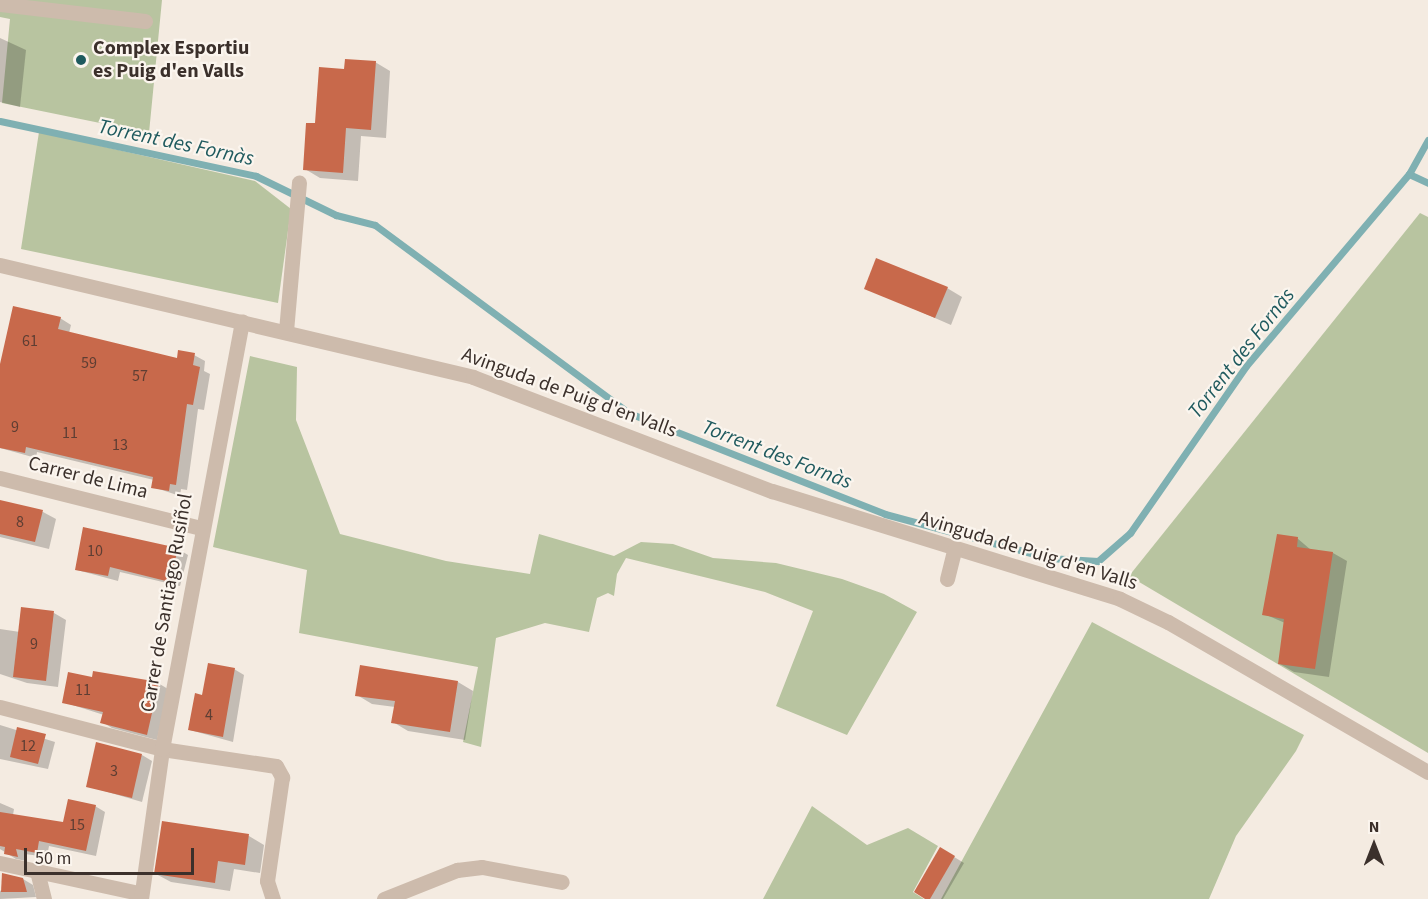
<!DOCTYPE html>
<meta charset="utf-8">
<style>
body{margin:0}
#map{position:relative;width:1428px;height:899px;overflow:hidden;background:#f4ebe1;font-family:"Source Sans 3",sans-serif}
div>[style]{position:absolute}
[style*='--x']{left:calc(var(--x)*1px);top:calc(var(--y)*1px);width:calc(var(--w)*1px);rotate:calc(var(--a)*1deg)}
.green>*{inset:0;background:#b8c4a0}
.shadow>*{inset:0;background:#0003}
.stream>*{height:7px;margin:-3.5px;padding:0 3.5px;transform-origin:3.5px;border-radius:3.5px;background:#7fb0b2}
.building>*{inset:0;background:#c8694b}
.minor>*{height:15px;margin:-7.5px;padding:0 7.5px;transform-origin:7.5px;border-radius:7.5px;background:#cdbbac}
.dots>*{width:16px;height:16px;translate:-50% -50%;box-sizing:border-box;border:3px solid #fbf5ee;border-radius:50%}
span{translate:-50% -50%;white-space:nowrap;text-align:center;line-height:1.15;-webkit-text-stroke:4.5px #fbf5ee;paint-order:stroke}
.number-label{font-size:16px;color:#5e3e33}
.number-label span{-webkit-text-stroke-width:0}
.poi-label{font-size:20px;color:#3b302b;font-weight:700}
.left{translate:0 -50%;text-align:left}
.street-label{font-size:20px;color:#3b302b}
.water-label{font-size:21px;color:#1f5a5e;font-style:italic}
.north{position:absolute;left:1344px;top:815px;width:60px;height:60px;-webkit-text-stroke:4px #fbf5ee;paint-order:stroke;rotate:0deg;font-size:16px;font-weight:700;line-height:24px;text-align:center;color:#3b302b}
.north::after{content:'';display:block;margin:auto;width:21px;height:27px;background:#3b302b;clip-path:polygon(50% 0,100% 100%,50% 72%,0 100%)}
.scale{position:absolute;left:24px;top:848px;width:170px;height:27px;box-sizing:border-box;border:3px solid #3b302b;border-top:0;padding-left:8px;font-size:18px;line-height:21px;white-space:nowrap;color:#3b302b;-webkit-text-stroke:4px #fbf5ee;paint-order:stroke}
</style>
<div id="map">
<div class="green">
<div style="clip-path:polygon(0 0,162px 0,149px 133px,2px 103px,10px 19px,0 17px)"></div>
<div style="clip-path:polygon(39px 132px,255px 181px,291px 209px,278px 303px,21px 249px)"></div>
<div style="clip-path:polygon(1420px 213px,1428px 217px,1428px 753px,1129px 576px)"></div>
<div style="clip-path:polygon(250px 356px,297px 367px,296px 420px,340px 534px,446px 561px,530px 574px,539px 534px,614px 556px,641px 542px,673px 544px,713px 558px,776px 563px,842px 579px,884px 594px,917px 612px,847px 735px,776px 706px,813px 611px,765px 592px,626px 558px,617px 574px,614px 596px,608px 593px,597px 598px,589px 632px,545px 623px,496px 638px,481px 747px,463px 742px,478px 667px,299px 633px,307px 570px,213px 547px)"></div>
<div style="clip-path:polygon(1092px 622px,1304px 735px,1296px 751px,1236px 836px,1209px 899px,941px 899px)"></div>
<div style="clip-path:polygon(812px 806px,867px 845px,908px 828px,938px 846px,913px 892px,924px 899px,763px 899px)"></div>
</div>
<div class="shadow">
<div style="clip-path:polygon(0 38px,26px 50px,20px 107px,0 102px)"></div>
<div style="clip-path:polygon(375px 62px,390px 71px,386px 138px,361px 136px,358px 181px,320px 178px,305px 169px,317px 125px)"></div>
<div style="clip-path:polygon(866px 288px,947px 288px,962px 297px,951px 325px)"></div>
<div style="clip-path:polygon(60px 318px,71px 325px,69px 333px,178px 360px,194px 355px,205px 361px,204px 371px,210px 374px,204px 410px,198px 409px,187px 490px,181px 489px,180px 496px,153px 487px,154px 480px,37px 452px,36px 458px,0 448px,0 371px)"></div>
<div style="clip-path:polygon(0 501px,43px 512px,56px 519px,49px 549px,0 537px)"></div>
<div style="clip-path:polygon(1297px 538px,1311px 550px,1333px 553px,1347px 561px,1329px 677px,1294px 672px,1280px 664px,1285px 623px,1264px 614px)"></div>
<div style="clip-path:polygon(178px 549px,188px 555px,180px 586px,120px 572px,118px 581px,77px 570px)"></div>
<div style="clip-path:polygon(54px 613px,66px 620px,58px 687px,27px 683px,0 674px,0 629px,20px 632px)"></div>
<div style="clip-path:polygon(234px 669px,244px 675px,233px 742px,190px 730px,204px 696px)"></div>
<div style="clip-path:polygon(93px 679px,158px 683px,168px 689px,157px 740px,112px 728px,102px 722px,104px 715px,63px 702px)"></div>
<div style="clip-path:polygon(458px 682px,473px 691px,465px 740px,408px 731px,393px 722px,395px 707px,372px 704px,357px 695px)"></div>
<div style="clip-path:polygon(0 725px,55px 742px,48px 769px,0 759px)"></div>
<div style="clip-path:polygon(142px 755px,152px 761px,142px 802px,87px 786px)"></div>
<div style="clip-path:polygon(0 803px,14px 809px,13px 815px,64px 824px,95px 806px,105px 812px,96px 856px,49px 846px,47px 857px,25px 854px,27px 861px,16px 859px,0 849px)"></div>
<div style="clip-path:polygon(163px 823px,249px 836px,264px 845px,260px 873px,234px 869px,230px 891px,171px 882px,156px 874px)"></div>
<div style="clip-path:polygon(941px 849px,964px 863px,943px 899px,928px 899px)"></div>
<div style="clip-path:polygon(23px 879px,33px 885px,36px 897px,0 899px,0 891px)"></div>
</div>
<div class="stream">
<div style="--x:0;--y:121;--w:262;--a:12.1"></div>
<div style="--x:256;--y:176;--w:89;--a:26"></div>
<div style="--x:336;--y:215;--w:40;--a:14.4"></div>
<div style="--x:375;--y:225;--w:316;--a:36.5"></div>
<div style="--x:629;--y:413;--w:275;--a:21.5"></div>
<div style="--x:885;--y:514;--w:170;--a:15"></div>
<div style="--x:1049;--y:558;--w:49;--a:3.5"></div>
<div style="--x:1098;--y:561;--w:43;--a:-41.2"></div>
<div style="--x:1130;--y:533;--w:203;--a:-55.2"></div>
<div style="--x:1246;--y:366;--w:252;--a:-49.7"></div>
<div style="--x:1409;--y:174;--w:21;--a:25"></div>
<div style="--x:1409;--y:174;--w:39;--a:-61"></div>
</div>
<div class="building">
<div style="clip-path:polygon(345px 59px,376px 61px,371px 130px,346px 128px,343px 173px,303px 170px,306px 123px,315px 123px,319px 67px,344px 69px)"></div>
<div style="clip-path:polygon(876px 258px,948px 287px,935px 318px,864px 289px)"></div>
<div style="clip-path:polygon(13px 306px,61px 317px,58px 329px,177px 358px,178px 350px,195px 353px,193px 365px,200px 367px,193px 405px,187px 404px,176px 485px,170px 484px,169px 491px,151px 488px,153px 477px,26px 447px,25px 453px,0 448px,0 364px)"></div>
<div style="clip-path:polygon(0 500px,43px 510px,35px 542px,0 534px)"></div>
<div style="clip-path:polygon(83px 527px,178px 548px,170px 582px,110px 567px,108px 576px,75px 570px)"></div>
<div style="clip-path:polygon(1277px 534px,1298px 537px,1297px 547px,1333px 552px,1315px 669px,1278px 664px,1284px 619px,1262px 615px)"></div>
<div style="clip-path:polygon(21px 607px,54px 611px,46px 681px,13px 677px)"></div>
<div style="clip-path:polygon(208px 663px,235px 668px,223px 737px,188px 730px,195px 693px,202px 695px)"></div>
<div style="clip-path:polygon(360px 665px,458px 681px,450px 732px,391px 723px,395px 701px,355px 696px)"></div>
<div style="clip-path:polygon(93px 671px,159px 682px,147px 735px,100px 723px,103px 712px,62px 703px,68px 672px,92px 677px)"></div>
<div style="clip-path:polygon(17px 727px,46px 734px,38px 764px,10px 757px)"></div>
<div style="clip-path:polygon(96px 742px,142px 754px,132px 798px,86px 787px)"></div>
<div style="clip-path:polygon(68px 799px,96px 805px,86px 851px,39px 841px,37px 853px,16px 849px,18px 857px,4px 854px,5px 847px,0 846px,0 812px,63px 822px)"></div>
<div style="clip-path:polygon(162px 821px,249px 834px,245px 865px,218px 861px,215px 883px,154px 874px)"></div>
<div style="clip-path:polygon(940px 847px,955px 856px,930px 899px,925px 899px,914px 892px)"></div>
<div style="clip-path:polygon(2px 873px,23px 878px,27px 892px,1px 892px)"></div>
</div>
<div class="minor">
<div style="--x:0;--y:4;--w:146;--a:6.7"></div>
<div style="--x:0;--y:265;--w:486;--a:13.3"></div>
<div style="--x:473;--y:377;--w:320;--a:20.9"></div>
<div style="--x:772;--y:491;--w:364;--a:17.2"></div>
<div style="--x:1120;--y:599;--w:53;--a:25.6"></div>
<div style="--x:1168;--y:622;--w:300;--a:30"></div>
<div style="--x:286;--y:331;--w:149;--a:-85"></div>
<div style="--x:0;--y:478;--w:207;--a:14"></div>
<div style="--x:947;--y:579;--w:30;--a:-76"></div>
<div style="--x:0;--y:707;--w:167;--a:14.5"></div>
<div style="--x:162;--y:749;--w:115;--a:8.5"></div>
<div style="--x:276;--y:766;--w:13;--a:61"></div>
<div style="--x:282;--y:777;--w:105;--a:98.2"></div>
<div style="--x:267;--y:881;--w:19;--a:72"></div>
<div style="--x:0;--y:863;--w:142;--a:12.2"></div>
<div style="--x:37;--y:871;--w:29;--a:76"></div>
<div style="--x:141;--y:899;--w:151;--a:-82"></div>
<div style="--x:162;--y:749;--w:435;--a:-79.4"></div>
<div style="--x:384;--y:899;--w:79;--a:-21.7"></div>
<div style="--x:457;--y:870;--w:25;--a:-7"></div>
<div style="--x:482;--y:867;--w:81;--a:10.6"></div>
</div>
<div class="dots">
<div style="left:81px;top:60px;background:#1f5a5e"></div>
</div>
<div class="number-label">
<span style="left:30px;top:341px">61</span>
<span style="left:89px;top:363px">59</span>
<span style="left:140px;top:376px">57</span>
<span style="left:15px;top:427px">9</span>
<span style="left:70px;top:433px">11</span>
<span style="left:120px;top:445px">13</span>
<span style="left:20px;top:522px">8</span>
<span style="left:95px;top:551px">10</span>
<span style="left:34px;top:644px">9</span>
<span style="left:83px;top:690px">11</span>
<span style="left:209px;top:715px">4</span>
<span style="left:28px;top:746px">12</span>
<span style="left:114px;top:771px">3</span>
<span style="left:77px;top:825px">15</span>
</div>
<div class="poi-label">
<span class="left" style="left:93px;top:60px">Complex Esportiu<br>es Puig d'en Valls</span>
</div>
<div class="street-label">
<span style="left:569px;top:393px;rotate:20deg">Avinguda de Puig d'en Valls</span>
<span style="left:88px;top:478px;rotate:14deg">Carrer de Lima</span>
<span style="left:1028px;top:551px;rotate:17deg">Avinguda de Puig d'en Valls</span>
<span style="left:167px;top:603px;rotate:-80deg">Carrer de Santiago Rusiñol</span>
</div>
<div class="water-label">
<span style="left:176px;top:142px;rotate:12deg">Torrent des Fornàs</span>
<span style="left:1241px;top:353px;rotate:-52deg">Torrent des Fornàs</span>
<span style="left:777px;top:454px;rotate:21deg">Torrent des Fornàs</span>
</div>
<div class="north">N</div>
<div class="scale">50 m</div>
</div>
